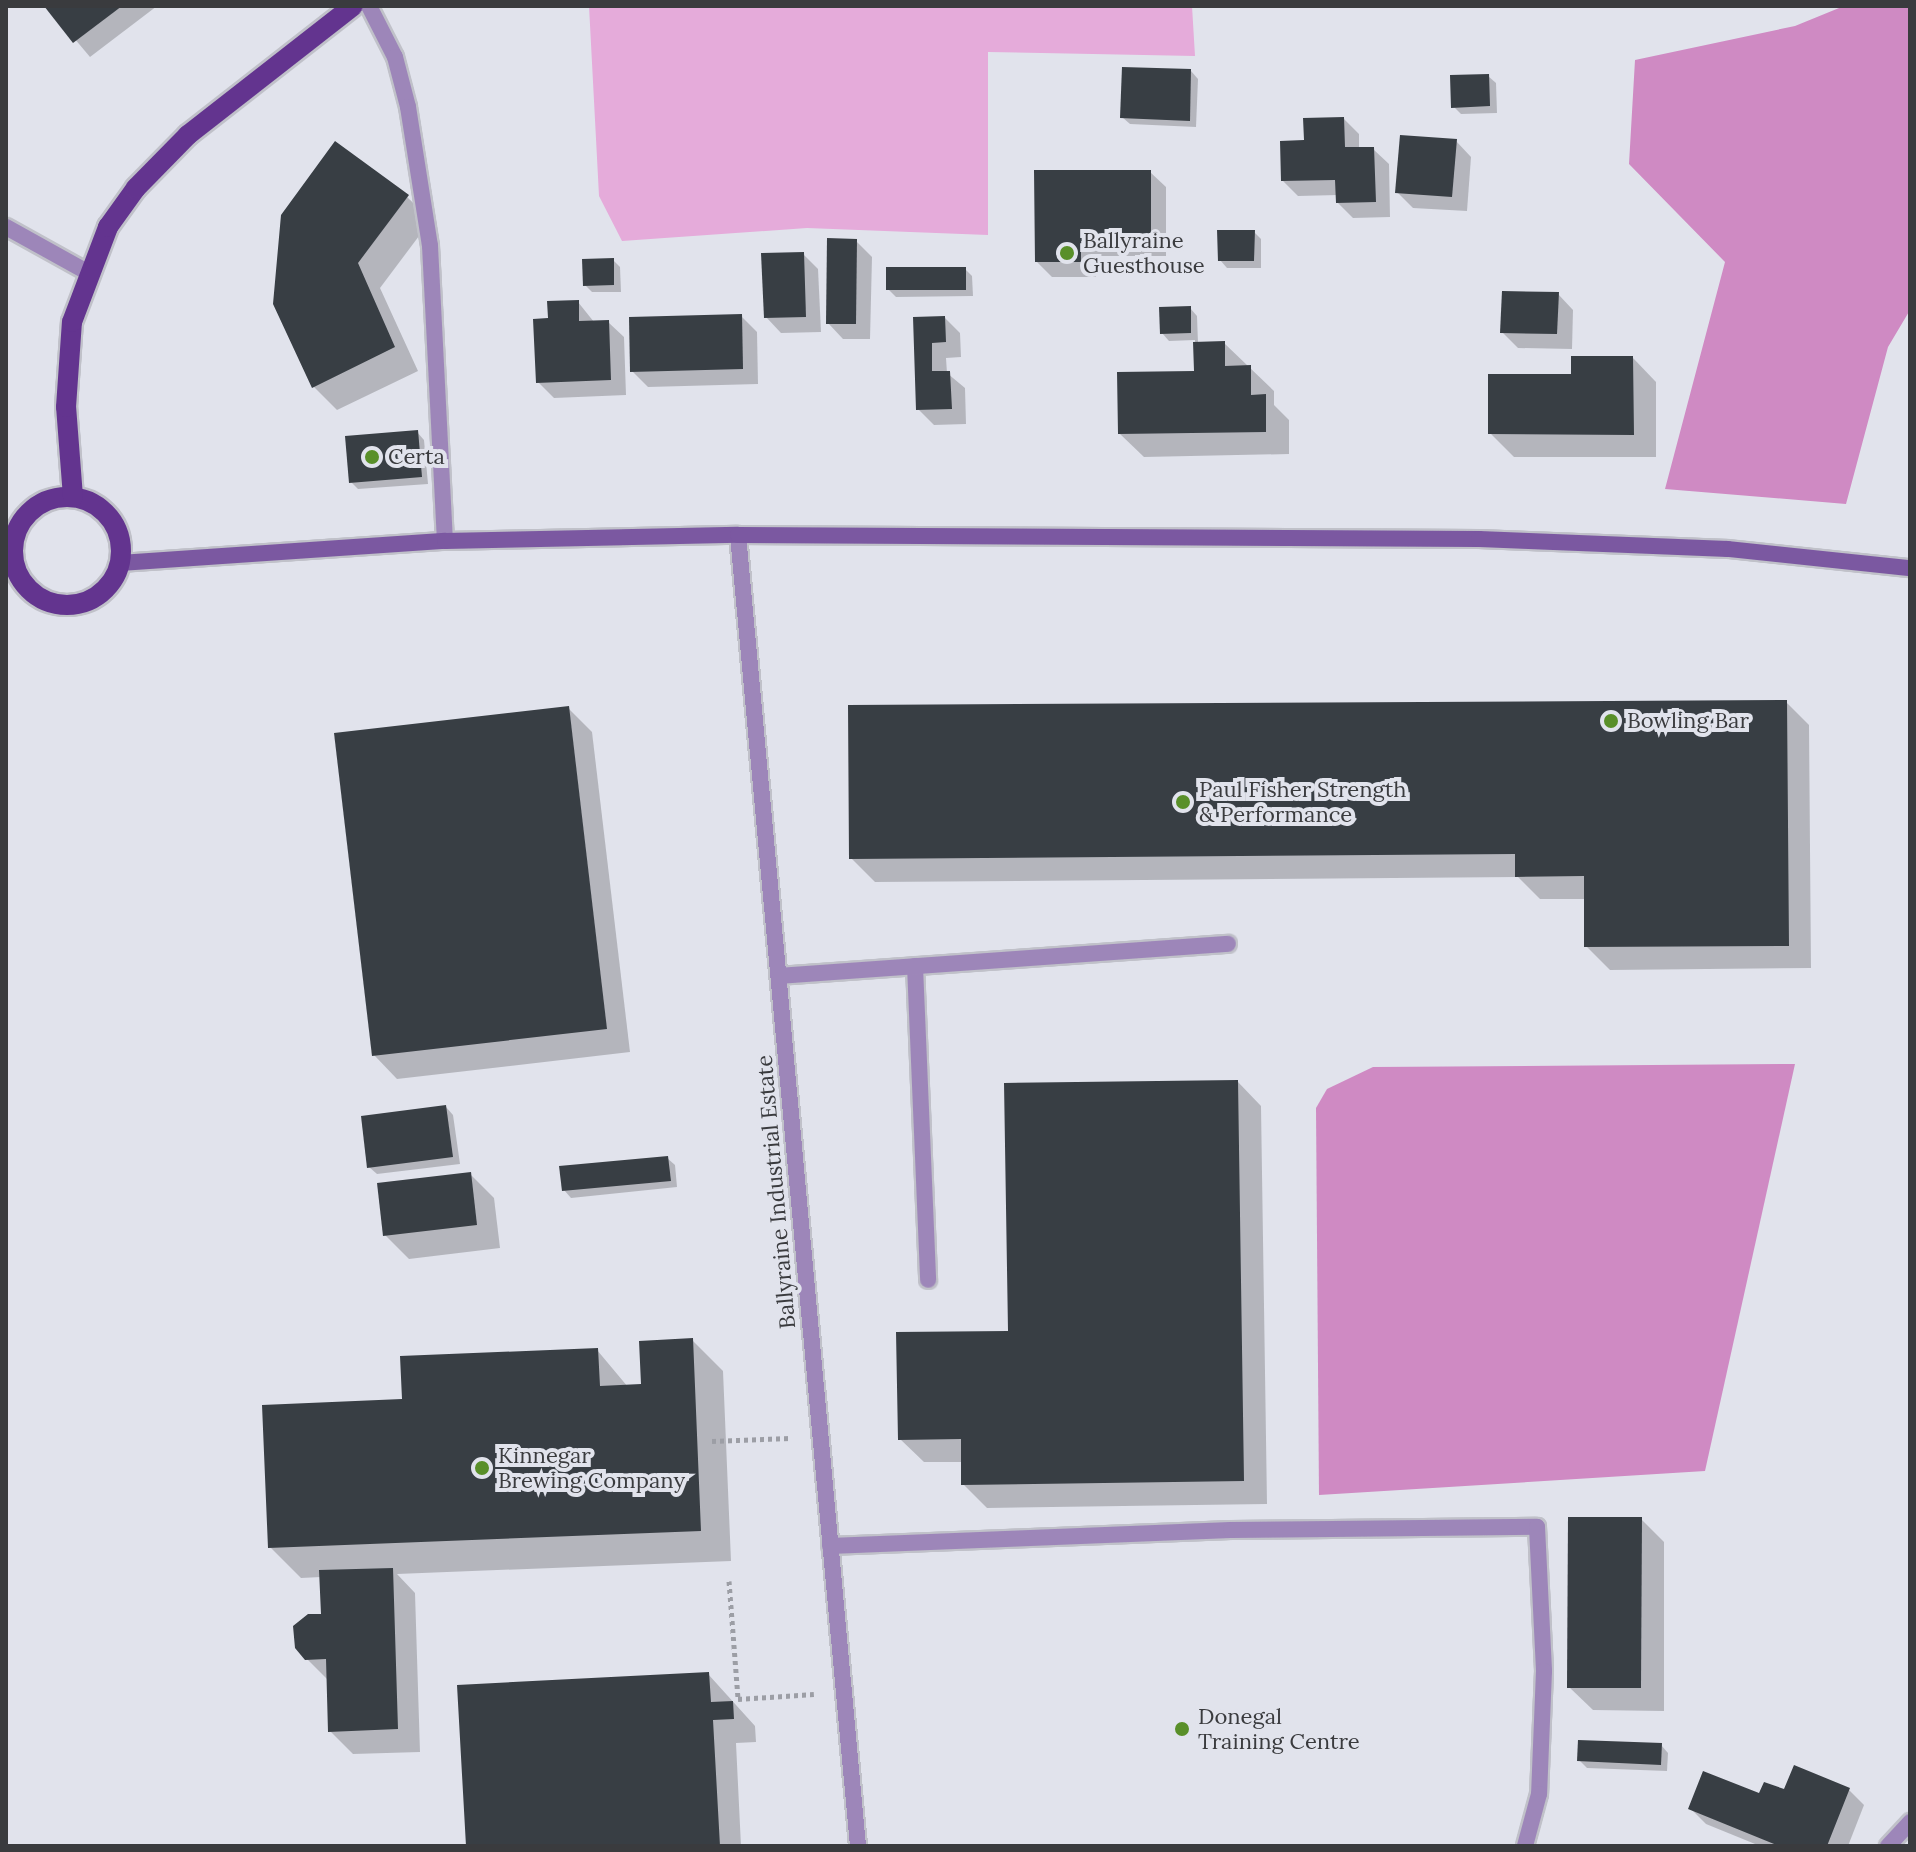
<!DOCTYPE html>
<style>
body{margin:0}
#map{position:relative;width:1916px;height:1852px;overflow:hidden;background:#e1e3ec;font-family:Lora,serif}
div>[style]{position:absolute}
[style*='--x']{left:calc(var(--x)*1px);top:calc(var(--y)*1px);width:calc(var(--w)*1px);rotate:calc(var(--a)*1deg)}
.green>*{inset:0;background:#e5abda}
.forest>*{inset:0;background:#cf8ac3}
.shadow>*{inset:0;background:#0003}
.building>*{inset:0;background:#383e44}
.path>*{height:5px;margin-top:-2.5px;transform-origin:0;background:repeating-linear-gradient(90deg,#9c9ea5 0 4px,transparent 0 8px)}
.roads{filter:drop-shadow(2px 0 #c0c1c9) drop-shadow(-2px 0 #c0c1c9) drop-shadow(0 2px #c0c1c9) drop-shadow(0 -2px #c0c1c9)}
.service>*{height:16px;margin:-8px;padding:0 8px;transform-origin:8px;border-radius:8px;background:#9d86b9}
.minor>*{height:16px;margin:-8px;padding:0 8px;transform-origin:8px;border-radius:8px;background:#9d86b9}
.secondary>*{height:16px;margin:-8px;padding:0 8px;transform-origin:8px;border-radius:8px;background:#7b58a1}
.primary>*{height:20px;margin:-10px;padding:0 10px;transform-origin:10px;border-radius:10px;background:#63348f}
.primary>.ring{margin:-10px;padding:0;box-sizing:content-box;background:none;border:20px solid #63348f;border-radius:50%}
.dots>*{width:22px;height:22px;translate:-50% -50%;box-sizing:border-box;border:4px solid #e1e3ec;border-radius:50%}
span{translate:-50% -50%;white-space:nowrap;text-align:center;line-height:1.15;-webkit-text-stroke:8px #e1e3ec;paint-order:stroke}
.poi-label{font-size:22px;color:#3a3b3e}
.left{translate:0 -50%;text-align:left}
.street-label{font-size:22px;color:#3a3b3e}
.frame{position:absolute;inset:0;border:8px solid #3a3b3e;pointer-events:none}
</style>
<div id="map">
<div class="green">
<div style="clip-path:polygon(589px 6px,1192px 6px,1195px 56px,988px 52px,988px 235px,807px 228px,622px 241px,599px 196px)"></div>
</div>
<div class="forest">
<div style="clip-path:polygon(1844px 6px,1910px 6px,1910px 310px,1888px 347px,1846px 504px,1665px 489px,1725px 262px,1629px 164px,1635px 60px,1795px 26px)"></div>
<div style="clip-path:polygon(1795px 1064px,1705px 1471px,1319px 1495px,1316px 1108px,1327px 1089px,1373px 1067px)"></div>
</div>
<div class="shadow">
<div style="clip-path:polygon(47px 6px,157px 6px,90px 57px)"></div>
<div style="clip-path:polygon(1191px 71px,1198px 79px,1196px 127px,1130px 124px,1122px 117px)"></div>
<div style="clip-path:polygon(1488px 76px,1496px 83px,1497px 113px,1461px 114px,1454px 107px)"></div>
<div style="clip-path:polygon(1344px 119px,1359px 134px,1359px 149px,1373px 149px,1389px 164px,1390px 217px,1353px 218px,1338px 203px,1338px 195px,1298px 196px,1283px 181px,1306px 142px)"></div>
<div style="clip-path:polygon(1456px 141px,1471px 157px,1467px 211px,1413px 208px,1397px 192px)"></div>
<div style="clip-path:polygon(1150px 172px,1166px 187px,1166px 256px,1096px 256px,1096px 277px,1052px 277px,1037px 262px)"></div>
<div style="clip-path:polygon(407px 197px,431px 220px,380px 288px,418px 371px,337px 410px,314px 387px,275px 303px)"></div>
<div style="clip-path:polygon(1254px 232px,1261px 239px,1261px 268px,1227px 268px,1220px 260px)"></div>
<div style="clip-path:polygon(856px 241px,872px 257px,870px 339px,843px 339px,828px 323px)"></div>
<div style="clip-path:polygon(803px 254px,818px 269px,821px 332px,781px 333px,766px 317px)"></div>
<div style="clip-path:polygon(613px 260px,620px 267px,621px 292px,592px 292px,585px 285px)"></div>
<div style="clip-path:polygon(965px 269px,972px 276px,973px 296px,896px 297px,888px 289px)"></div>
<div style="clip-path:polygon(1558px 294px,1573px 310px,1572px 349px,1518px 348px,1502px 332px)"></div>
<div style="clip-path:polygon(578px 302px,594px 322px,608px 322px,624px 337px,626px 395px,554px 398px,538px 382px,550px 320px)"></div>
<div style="clip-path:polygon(1190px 308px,1197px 316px,1198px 343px,1224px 343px,1274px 391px,1274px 405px,1289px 420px,1289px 454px,1144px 457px,1120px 434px,1196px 373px,1195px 340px,1169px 341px,1162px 333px)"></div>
<div style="clip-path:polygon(741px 316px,757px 332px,758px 384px,648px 387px,632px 371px)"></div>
<div style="clip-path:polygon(945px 318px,960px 333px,961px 357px,946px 358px,947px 373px,965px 388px,966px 424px,934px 425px,918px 409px,915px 319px)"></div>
<div style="clip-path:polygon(1633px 358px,1656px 382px,1656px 457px,1514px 457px,1490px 433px,1573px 376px)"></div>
<div style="clip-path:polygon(417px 432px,424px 440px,428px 484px,358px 489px,351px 482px)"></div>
<div style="clip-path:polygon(1786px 702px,1809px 725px,1811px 968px,1610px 970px,1586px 946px,1586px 899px,1540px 899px,1518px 877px,875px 882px,851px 858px)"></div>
<div style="clip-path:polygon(568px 708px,592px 732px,630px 1052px,397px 1079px,374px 1055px)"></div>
<div style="clip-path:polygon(1238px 1082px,1261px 1106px,1267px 1504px,987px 1508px,963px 1484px,963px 1462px,924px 1462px,900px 1439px,1010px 1333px)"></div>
<div style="clip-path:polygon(446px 1107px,453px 1115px,460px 1164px,377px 1174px,369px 1167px)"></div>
<div style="clip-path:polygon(667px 1158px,675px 1165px,677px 1187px,571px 1198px,564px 1190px)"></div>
<div style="clip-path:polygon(470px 1174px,494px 1198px,500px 1248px,409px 1259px,385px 1235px)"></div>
<div style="clip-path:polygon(692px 1340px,723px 1371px,731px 1561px,397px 1574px,415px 1593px,420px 1752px,353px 1754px,330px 1731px,328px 1680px,307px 1659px,323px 1616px,321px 1577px,301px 1578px,270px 1547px,404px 1401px,597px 1350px,628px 1387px,643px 1386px)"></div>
<div style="clip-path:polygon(1641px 1519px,1664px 1542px,1664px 1711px,1593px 1710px,1569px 1687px)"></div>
<div style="clip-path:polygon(708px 1674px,755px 1726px,756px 1742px,736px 1743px,741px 1846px,468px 1846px)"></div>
<div style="clip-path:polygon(1661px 1745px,1668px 1753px,1667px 1771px,1587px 1768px,1579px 1760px)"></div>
<div style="clip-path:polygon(1849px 1790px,1864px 1805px,1848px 1846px,1760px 1846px,1706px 1824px,1690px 1808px,1785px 1792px)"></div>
</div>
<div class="building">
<div style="clip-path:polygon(44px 6px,122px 6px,73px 43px)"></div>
<div style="clip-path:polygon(1122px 67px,1191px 69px,1190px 121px,1120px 118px)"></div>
<div style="clip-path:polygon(1489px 74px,1490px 106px,1451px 108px,1450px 75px)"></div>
<div style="clip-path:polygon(1344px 117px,1345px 147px,1374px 147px,1376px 202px,1336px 203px,1335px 180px,1281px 181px,1280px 141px,1304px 140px,1303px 118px)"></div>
<div style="clip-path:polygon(1400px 135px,1457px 139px,1452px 197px,1395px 193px)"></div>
<div style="clip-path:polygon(335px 141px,409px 195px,358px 263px,395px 347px,312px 388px,273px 304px,281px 215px)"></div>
<div style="clip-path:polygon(1034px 170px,1151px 170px,1151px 241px,1081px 241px,1081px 262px,1035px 262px)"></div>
<div style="clip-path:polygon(1217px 230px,1255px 230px,1254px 261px,1218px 261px)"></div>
<div style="clip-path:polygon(827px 238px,857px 239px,856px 324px,826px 324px)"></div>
<div style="clip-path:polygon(804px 252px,806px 317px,764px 318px,761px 253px)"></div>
<div style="clip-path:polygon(614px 258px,614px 285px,583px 286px,582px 259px)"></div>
<div style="clip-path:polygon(886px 267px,966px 267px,966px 290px,886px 290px)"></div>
<div style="clip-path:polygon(1502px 291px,1559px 292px,1557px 334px,1500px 333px)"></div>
<div style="clip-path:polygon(579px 300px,579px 321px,609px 320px,611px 380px,536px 383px,533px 319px,548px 318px,547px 301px)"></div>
<div style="clip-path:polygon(1191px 306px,1191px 333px,1160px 334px,1159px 307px)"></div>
<div style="clip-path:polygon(742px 314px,743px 369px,630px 372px,629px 317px)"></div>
<div style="clip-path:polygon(945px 316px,946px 342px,932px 343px,932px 371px,950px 371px,952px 409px,916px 410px,913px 317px)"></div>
<div style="clip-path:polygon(1225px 341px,1225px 366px,1251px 365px,1251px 395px,1266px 394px,1266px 432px,1118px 434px,1117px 372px,1194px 371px,1193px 342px)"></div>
<div style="clip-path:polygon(1571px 356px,1633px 356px,1634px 435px,1488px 434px,1488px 374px,1571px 374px)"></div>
<div style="clip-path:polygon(418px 430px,422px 477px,349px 483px,345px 436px)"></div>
<div style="clip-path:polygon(1787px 700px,1789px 946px,1584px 947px,1584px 876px,1515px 877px,1515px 854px,849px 859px,848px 705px)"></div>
<div style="clip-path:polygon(569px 706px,607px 1029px,372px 1056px,334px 733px)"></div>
<div style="clip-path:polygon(1238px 1080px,1244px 1481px,961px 1485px,961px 1439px,898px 1440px,896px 1332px,1008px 1331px,1004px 1083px)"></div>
<div style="clip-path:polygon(446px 1105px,453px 1157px,367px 1168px,361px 1116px)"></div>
<div style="clip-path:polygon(668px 1156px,671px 1181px,562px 1191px,559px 1166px)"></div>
<div style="clip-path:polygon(471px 1172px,477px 1225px,383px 1236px,377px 1183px)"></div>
<div style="clip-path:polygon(693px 1338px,701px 1531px,268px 1548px,262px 1405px,402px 1399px,400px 1356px,598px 1348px,600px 1386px,641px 1384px,639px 1341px)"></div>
<div style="clip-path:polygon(1568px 1517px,1642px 1517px,1641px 1688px,1567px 1688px)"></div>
<div style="clip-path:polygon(393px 1568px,398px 1729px,328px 1732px,326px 1659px,305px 1660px,295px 1648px,293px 1626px,308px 1614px,321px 1614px,319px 1570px)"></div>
<div style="clip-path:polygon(709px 1672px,711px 1702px,733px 1701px,734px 1719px,713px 1720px,720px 1846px,466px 1846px,457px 1685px)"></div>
<div style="clip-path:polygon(1578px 1740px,1662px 1743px,1661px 1765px,1577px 1761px)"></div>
<div style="clip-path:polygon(1794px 1765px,1850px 1788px,1827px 1846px,1779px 1846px,1688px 1809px,1703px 1771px,1759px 1793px,1764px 1782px,1784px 1789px)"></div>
</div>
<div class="path">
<div style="--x:712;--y:1441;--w:79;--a:-2.2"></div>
<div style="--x:729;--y:1581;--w:118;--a:85.6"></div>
<div style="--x:738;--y:1699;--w:76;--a:-3.8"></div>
</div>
<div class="roads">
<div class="service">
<div style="--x:369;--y:6;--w:57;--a:63"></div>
<div style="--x:395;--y:57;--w:52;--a:75.4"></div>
<div style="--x:408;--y:107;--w:141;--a:81"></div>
<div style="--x:430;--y:246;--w:295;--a:87.1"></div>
<div style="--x:6;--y:227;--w:95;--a:29"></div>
<div style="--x:915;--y:966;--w:314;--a:87.6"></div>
<div style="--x:779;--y:976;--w:450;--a:-4.1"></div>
<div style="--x:830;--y:1546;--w:401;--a:-2.3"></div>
<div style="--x:1231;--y:1530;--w:306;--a:-0.6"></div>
<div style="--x:1537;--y:1527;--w:144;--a:87.2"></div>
<div style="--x:1544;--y:1671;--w:123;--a:92.3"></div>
<div style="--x:1539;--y:1794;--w:54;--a:105.1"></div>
</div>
<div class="minor">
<div style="--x:738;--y:535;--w:1316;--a:84.77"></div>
<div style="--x:1888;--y:1846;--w:33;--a:-47"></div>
</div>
<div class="secondary">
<div style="--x:120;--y:563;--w:326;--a:-3.9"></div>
<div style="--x:445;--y:541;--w:293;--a:-1.2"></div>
<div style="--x:738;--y:535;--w:741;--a:0.31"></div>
<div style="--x:1479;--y:539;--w:249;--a:2.3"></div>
<div style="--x:1728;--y:549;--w:183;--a:6"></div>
</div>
<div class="primary">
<div class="ring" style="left:13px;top:497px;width:88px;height:88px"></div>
<div style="--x:73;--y:497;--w:90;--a:-94.4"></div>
<div style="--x:66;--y:407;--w:85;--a:-86"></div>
<div style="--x:72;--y:322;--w:102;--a:-69.2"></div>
<div style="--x:108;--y:227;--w:48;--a:-54.3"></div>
<div style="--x:136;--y:188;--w:74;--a:-45.5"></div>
<div style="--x:188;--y:135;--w:209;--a:-38"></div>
</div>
</div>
<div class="dots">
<div style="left:1067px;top:253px;background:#598f29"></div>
<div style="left:372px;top:457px;background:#598f29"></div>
<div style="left:1611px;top:721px;background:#598f29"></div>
<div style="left:1183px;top:802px;background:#598f29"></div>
<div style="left:482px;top:1468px;background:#598f29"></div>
<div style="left:1182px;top:1729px;background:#598f29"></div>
</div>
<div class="poi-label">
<span class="left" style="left:1083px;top:253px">Ballyraine<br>Guesthouse</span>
<span class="left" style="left:388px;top:457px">Certa</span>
<span class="left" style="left:1627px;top:721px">Bowling Bar</span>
<span class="left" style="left:1199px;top:802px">Paul Fisher Strength<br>&amp; Performance</span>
<span class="left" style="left:498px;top:1468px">Kinnegar<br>Brewing Company</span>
<span class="left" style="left:1198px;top:1729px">Donegal<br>Training Centre</span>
</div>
<div class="street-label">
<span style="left:776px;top:1192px;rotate:-95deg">Ballyraine Industrial Estate</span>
</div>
<div class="frame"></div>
</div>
